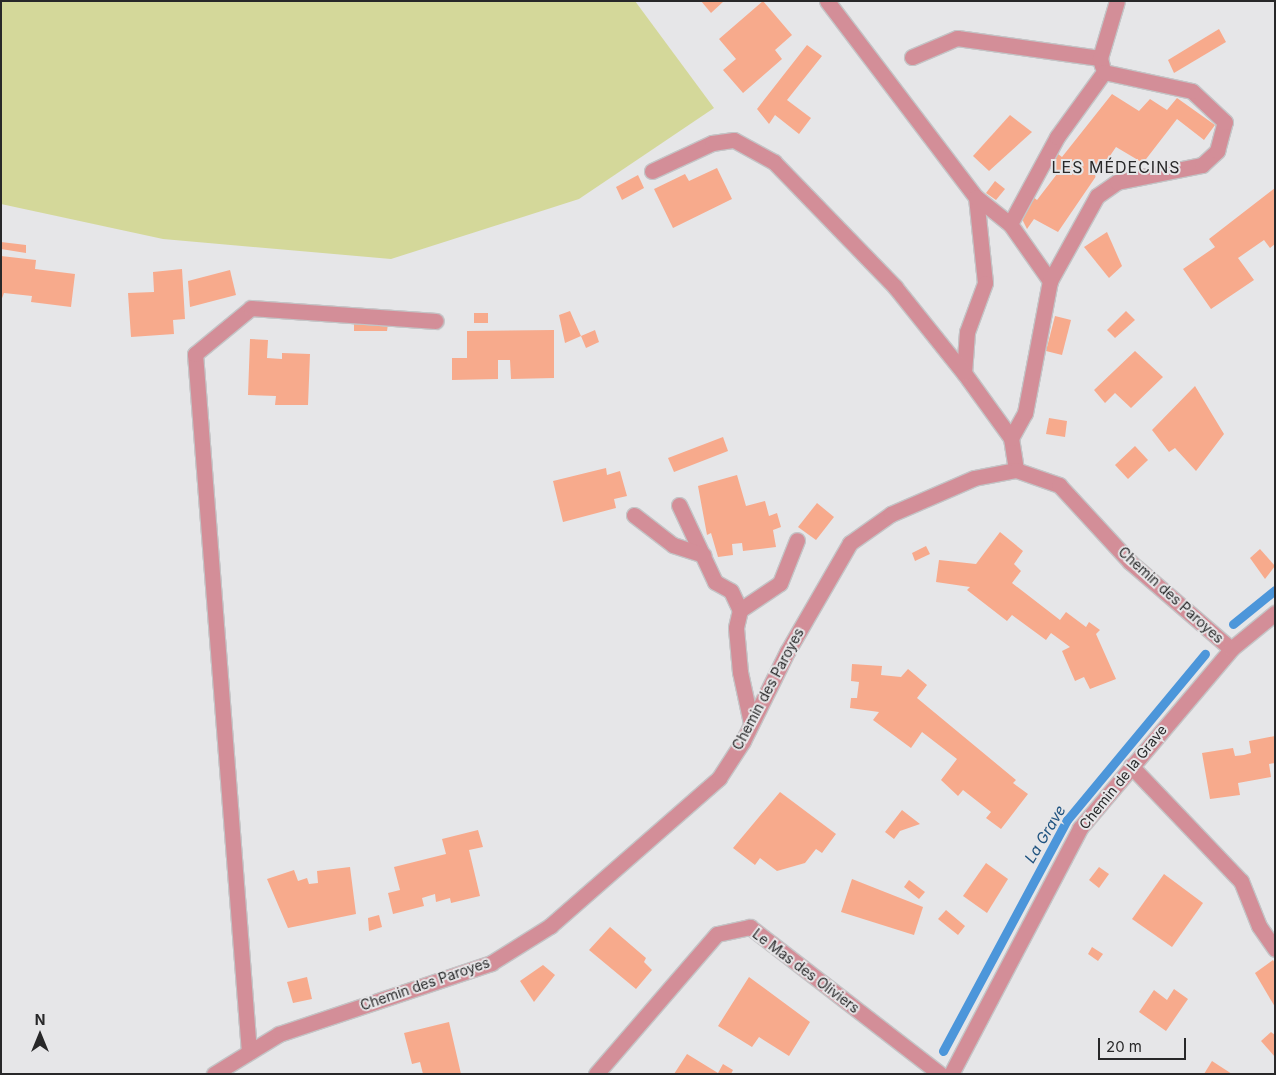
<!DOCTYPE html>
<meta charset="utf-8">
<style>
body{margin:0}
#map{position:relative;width:1276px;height:1075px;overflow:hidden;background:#e6e6e8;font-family:Inter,sans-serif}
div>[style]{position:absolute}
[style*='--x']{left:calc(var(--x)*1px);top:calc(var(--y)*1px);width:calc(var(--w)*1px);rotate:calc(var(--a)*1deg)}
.green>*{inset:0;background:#d4d89a}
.stream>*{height:9px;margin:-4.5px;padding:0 4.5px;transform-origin:4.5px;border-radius:4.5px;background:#4c96da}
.building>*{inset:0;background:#f7aa8c}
.roads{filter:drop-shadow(1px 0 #c4c4c6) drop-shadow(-1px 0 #c4c4c6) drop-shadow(0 1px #c4c4c6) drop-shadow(0 -1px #c4c4c6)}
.minor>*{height:15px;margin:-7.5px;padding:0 7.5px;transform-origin:7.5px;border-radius:7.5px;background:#d38e98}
span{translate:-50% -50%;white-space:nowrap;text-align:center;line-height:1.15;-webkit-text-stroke:4px #e6e6e8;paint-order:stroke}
.street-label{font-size:14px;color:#282829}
.water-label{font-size:15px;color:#1e527f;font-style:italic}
.quarter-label{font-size:16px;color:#282829;letter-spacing:1px}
.frame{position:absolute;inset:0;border:2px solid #282829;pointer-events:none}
.north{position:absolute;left:15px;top:1010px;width:50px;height:50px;-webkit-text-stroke:4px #e6e6e8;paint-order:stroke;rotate:0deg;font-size:14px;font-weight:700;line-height:20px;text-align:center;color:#282829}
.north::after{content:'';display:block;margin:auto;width:18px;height:22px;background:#282829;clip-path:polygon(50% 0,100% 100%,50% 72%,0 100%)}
.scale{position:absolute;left:1098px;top:1038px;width:88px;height:22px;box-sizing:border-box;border:2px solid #282829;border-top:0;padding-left:6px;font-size:15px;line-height:18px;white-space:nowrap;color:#282829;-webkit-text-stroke:4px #e6e6e8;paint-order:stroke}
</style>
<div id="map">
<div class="green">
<div style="clip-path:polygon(1px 1px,635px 1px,714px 108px,579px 199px,391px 259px,163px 239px,1px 204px)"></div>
</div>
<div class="stream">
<div style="--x:1233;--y:624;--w:54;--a:-39"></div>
<div style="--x:943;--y:1051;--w:262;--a:-61.8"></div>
<div style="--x:1067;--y:820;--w:216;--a:-50.3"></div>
</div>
<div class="building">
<div style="clip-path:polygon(701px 1px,724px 1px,711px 13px)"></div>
<div style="clip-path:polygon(763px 1px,792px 35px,775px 50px,782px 59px,743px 93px,723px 70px,736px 59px,719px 39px)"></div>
<div style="clip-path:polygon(1219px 29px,1226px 42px,1174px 73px,1168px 60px)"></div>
<div style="clip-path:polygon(807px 45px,822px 56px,787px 100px,811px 118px,799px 134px,775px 115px,769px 124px,757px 109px)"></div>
<div style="clip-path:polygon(1112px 94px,1139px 111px,1150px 99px,1167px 110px,1177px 98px,1215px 125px,1204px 140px,1177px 119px,1143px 163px,1116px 147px,1058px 232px,1034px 219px,1027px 229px,1019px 213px,1029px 194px,1037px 200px,1057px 174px,1044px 162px,1054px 151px,1062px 157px)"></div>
<div style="clip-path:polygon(1010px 115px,1032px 132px,989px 171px,973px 156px)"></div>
<div style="clip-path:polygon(717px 168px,732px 199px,673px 228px,654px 189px,685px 174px,689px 181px)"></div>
<div style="clip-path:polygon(638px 175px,644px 188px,622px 200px,616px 187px)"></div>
<div style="clip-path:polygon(995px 181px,1005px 189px,996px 200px,986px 193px)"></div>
<div style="clip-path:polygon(1275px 188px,1275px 244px,1270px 248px,1264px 240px,1238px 258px,1254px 280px,1211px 309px,1183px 269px,1215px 247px,1209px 239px)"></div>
<div style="clip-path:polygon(1107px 232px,1122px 266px,1109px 278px,1084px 247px)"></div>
<div style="clip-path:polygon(1px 242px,26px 245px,26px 253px,1px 249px)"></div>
<div style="clip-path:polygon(1px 256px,36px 260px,35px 269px,75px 274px,71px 307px,31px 302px,32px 296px,4px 293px,1px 301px)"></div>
<div style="clip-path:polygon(182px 269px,185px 319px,173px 320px,174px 334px,131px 337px,128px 293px,154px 292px,153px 272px)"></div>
<div style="clip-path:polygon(230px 270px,236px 295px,190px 307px,188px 281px)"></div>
<div style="clip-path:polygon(570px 311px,581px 336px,595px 330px,599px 342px,586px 348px,581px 336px,565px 343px,559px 315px)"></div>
<div style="clip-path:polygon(1126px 311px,1135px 320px,1115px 338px,1107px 330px)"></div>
<div style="clip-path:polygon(474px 313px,488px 313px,488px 323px,474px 323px)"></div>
<div style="clip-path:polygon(1055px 316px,1071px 320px,1062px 355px,1046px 351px)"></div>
<div style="clip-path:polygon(354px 323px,388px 324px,387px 331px,354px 331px)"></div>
<div style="clip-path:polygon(554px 330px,554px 378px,511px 379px,510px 360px,498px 360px,498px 379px,452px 380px,452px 358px,467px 358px,467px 331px)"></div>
<div style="clip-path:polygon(250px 339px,268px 340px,267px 358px,282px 359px,282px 353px,310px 354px,308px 405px,275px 405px,276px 396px,248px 395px)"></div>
<div style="clip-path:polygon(1135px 351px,1163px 377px,1131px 408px,1115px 393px,1105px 403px,1094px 390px)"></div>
<div style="clip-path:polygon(1195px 386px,1224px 434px,1196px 471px,1175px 448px,1169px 452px,1152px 430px)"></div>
<div style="clip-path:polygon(1049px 418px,1067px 421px,1065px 437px,1046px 434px)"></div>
<div style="clip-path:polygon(723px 437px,728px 451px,674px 472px,668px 458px)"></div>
<div style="clip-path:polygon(1135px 446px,1148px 460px,1128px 479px,1115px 465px)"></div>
<div style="clip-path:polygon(606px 468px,607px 475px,620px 471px,627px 496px,614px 499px,616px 508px,563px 522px,553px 481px)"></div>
<div style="clip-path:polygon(737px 475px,746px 506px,765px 501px,769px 516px,777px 513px,781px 527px,773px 530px,776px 547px,743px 551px,742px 543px,732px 544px,733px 555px,718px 557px,711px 533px,707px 535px,698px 486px)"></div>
<div style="clip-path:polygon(817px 503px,834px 517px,816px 540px,798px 527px)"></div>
<div style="clip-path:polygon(1000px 532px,1023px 551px,1014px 564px,1021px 571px,1012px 583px,1060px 620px,1066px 612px,1086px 627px,1089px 622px,1100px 630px,1096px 634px,1116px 679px,1090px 689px,1084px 677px,1075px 681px,1062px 651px,1070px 647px,1051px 633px,1046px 640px,1012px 615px,1007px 621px,967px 590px,970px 587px,936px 582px,939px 560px,976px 564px)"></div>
<div style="clip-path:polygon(926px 546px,930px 554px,915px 561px,912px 553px)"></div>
<div style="clip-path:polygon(1260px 549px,1275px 566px,1265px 579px,1250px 558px)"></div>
<div style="clip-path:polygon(852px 664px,882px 666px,881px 675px,901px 677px,908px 669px,927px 685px,917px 698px,1016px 780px,1013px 783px,1028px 794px,1001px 829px,986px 818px,991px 812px,963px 790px,958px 796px,941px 780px,957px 759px,922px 732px,911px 748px,873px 720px,879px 712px,850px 708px,851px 698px,857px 698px,859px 682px,851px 681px)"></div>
<div style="clip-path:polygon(1275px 736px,1275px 763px,1269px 764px,1271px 777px,1238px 783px,1240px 795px,1210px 799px,1202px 753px,1233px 748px,1235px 756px,1244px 755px,1251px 753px,1249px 741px)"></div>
<div style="clip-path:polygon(780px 792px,836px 834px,822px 853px,816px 849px,805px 863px,777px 871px,760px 858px,755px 865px,733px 848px)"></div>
<div style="clip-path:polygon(902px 810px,920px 824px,900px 831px,894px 839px,885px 832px)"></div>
<div style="clip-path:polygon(478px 830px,483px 847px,469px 850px,480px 896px,451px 903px,450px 898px,436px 902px,435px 894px,422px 898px,424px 906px,393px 914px,388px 893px,400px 890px,394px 867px,446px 854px,442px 839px)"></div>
<div style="clip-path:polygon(986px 863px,1008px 879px,987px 913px,963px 896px)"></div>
<div style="clip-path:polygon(350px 867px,356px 914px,288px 928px,267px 879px,294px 870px,298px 881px,307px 878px,309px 884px,318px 883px,317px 871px)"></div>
<div style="clip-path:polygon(1099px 867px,1109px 874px,1099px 888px,1089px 880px)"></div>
<div style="clip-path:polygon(1164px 874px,1203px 903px,1172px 947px,1132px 919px)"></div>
<div style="clip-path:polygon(852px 879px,923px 907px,914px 935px,841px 912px)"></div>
<div style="clip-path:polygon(909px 880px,925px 892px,919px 899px,904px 887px)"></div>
<div style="clip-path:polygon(946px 910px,965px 926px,958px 935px,938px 919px)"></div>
<div style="clip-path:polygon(379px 915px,382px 927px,369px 931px,368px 918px)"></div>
<div style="clip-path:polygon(610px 927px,646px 958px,644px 962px,652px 970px,636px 989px,589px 950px)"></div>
<div style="clip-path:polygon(1092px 947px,1103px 954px,1098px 961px,1088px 954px)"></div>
<div style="clip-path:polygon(1273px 960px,1275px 963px,1275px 1007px,1255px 973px)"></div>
<div style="clip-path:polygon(543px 965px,555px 975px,534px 1002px,520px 981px)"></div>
<div style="clip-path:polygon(307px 977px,312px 999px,293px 1003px,287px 982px)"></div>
<div style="clip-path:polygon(749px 977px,810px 1022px,789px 1056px,759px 1037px,752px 1047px,718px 1026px)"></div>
<div style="clip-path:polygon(1174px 989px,1188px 999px,1166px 1031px,1139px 1012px,1154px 990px,1167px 1000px)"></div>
<div style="clip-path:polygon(449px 1022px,461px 1074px,423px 1074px,420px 1062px,412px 1064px,404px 1033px)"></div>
<div style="clip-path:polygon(1271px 1032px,1275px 1035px,1275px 1057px,1261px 1041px)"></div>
<div style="clip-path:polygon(687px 1054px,718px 1073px,723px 1064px,733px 1070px,731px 1074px,674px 1074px)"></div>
<div style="clip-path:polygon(1212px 1061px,1232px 1074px,1204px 1074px)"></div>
</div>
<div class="roads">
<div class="minor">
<div style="--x:827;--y:1;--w:246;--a:52.8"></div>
<div style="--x:976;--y:197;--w:86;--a:84"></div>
<div style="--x:985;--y:283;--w:52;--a:110.2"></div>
<div style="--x:967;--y:332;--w:41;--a:94.2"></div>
<div style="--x:964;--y:373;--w:80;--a:54.1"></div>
<div style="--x:1011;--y:438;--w:32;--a:81"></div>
<div style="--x:912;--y:57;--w:49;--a:-22.9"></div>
<div style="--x:957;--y:38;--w:144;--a:8"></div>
<div style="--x:1102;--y:66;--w:8;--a:-104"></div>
<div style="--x:1100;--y:58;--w:59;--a:-73.4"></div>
<div style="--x:652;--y:171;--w:66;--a:-25"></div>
<div style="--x:712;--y:143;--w:22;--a:-8"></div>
<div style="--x:734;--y:140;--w:46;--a:28.8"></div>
<div style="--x:774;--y:162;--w:174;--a:45.9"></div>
<div style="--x:895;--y:287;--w:110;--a:51.3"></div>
<div style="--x:976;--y:197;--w:43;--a:38.5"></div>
<div style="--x:1010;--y:224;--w:70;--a:54.9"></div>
<div style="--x:1010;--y:224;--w:99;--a:-61.6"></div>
<div style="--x:1057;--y:137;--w:80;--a:-54.1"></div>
<div style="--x:1011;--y:438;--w:29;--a:-61"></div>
<div style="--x:1025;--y:413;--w:134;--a:-79.3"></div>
<div style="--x:1050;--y:281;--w:97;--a:-61.1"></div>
<div style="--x:1097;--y:196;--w:24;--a:-35"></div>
<div style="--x:1117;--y:182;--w:87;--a:-11.3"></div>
<div style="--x:1202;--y:165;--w:21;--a:-43"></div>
<div style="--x:1217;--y:151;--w:30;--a:-75"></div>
<div style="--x:1225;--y:122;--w:45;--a:-136.8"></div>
<div style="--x:1192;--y:91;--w:90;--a:-167.8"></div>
<div style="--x:679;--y:505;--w:85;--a:64.9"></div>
<div style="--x:715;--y:582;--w:18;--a:29"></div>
<div style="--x:731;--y:591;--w:21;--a:65"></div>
<div style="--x:740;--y:610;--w:18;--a:103"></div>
<div style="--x:736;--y:628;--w:44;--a:84.8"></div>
<div style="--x:740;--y:672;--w:52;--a:77.8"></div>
<div style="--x:634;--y:515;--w:49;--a:37.6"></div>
<div style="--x:673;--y:545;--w:32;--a:18"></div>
<div style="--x:740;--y:610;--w:48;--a:-34"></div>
<div style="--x:780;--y:583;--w:46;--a:-68.4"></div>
<div style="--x:1131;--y:766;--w:159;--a:46.3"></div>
<div style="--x:1241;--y:881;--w:48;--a:68.2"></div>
<div style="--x:1259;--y:926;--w:28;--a:55"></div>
<div style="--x:249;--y:1052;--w:700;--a:-94.42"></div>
<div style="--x:195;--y:354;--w:72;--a:-39.4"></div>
<div style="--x:251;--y:308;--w:185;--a:4"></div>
<div style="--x:214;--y:1074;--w:76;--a:-31.6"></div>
<div style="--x:279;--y:1034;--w:224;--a:-18.5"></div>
<div style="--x:491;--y:963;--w:70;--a:-32.1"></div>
<div style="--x:550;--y:926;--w:225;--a:-41.2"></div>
<div style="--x:719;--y:778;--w:44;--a:-57"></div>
<div style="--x:743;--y:741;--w:99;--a:-63.7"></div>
<div style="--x:787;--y:652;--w:126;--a:-60"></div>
<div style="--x:850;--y:543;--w:50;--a:-35.3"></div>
<div style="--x:891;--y:514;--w:90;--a:-23.4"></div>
<div style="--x:974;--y:478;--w:43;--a:-10.8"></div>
<div style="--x:1016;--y:470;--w:46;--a:19.2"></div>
<div style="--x:1059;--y:485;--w:105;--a:47.3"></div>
<div style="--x:1130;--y:562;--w:133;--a:40.7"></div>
<div style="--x:596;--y:1074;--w:185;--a:-49.2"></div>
<div style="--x:717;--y:934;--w:34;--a:-12"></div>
<div style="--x:750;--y:927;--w:240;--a:37.7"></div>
<div style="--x:951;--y:1074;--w:278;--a:-62.3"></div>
<div style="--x:1080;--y:828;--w:234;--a:-49.8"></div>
<div style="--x:1231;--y:649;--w:57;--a:-39.3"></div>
</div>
</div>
<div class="street-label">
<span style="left:1171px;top:595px;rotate:42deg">Chemin des Paroyes</span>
<span style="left:768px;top:689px;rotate:-62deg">Chemin des Paroyes</span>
<span style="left:1123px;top:777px;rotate:-51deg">Chemin de la Grave</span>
<span style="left:806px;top:971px;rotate:37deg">Le Mas des Oliviers</span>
<span style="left:425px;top:984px;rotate:-19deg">Chemin des Paroyes</span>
</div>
<div class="water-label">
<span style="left:1045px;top:834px;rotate:-59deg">La Grave</span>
</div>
<div class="quarter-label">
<span style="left:1116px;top:167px">LES MÉDECINS</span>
</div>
<div class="frame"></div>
<div class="north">N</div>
<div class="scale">20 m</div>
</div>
